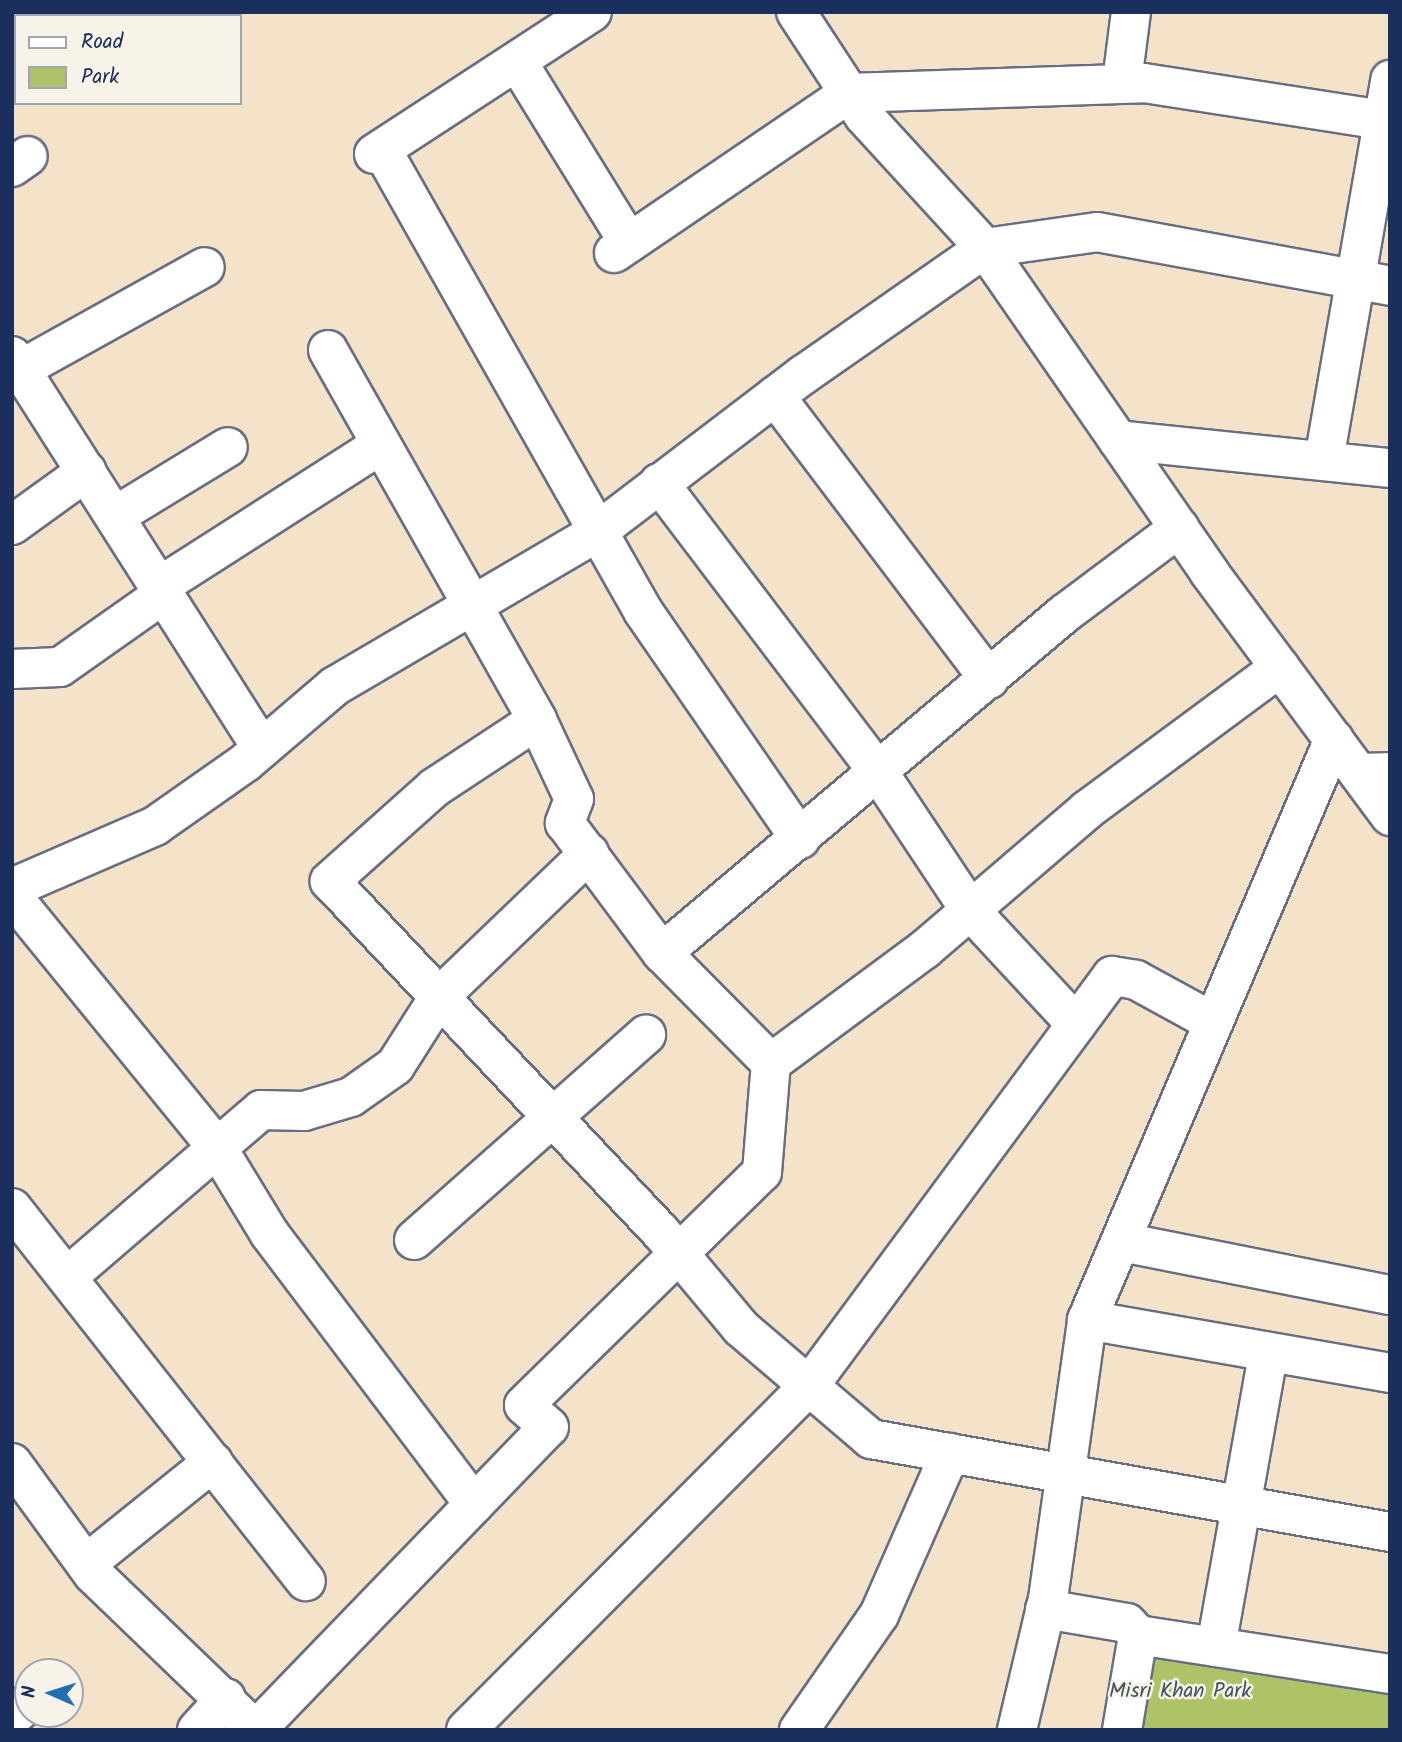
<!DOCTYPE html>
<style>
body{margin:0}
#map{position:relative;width:1402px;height:1742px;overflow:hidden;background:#f4e2c9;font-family:Kalam,sans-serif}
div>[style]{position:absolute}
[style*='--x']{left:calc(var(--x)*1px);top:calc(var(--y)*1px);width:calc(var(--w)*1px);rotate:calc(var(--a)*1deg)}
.green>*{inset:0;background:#aec368}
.roads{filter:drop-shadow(2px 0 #676e83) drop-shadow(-2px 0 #676e83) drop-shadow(0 2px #676e83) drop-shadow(0 -2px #676e83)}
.minor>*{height:38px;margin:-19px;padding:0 19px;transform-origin:19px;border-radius:19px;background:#fff}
.tertiary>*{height:38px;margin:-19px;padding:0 19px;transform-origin:19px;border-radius:19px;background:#fff}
span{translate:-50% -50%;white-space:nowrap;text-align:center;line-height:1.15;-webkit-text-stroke:5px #f7f3e8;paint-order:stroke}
.park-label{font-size:21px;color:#405460}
.frame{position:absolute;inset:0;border:14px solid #1b2f5e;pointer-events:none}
.legend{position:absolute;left:14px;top:14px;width:228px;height:91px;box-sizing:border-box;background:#f7f3e8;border:2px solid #9fa5b1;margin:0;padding:9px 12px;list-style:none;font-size:21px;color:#1b2f5e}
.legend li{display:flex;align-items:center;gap:14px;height:35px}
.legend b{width:35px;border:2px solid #9fa5b1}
.north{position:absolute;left:14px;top:1658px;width:70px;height:70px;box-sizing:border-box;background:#f7f3e8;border:2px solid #9fa5b1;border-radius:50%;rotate:273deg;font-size:19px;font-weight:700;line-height:28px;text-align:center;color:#1b2f5e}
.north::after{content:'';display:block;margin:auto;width:24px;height:32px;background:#1f6fb2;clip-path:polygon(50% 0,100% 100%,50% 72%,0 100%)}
</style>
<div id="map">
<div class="green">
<div style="clip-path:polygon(1148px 1649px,1390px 1695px,1390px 1730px,1138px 1730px)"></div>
</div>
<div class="roads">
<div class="minor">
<div style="--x:518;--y:63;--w:211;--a:58.3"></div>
<div style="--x:1122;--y:82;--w:71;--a:-82.7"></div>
<div style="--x:382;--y:150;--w:530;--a:60.48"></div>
<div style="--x:643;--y:611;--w:277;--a:55.4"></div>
<div style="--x:374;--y:154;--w:260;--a:-33.1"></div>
<div style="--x:12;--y:167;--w:19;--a:-35"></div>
<div style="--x:614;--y:253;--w:284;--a:-34.2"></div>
<div style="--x:849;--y:93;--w:295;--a:-1.9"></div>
<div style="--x:1144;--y:83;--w:241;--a:8.8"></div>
<div style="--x:328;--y:350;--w:425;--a:60.5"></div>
<div style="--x:537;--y:720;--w:87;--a:64.9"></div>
<div style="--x:574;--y:799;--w:26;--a:111"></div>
<div style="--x:565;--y:823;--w:162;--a:53.3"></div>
<div style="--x:662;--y:953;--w:155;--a:45.3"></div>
<div style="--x:12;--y:356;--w:465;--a:57.5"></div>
<div style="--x:21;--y:369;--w:210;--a:-29"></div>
<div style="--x:775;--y:396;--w:355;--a:52.9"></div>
<div style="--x:1118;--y:440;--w:273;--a:5.9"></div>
<div style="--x:1324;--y:460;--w:386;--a:-80.1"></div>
<div style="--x:659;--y:483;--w:364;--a:52.8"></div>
<div style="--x:879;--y:773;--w:164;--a:56.4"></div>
<div style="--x:970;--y:910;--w:156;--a:47.1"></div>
<div style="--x:115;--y:516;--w:132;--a:-31.4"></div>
<div style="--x:12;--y:525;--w:92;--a:-35.8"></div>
<div style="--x:160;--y:586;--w:258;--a:-32.6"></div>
<div style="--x:12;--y:669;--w:48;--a:-2.4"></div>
<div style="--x:60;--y:667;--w:128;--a:-35.2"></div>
<div style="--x:537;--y:720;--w:123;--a:146.6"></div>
<div style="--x:434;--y:788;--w:140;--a:138.2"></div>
<div style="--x:330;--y:881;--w:481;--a:46.7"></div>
<div style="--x:660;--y:1231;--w:126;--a:50.1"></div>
<div style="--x:741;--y:1328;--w:171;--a:40.5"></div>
<div style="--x:871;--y:1439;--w:527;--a:10.16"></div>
<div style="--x:1360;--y:773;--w:30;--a:-2"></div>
<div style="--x:12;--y:888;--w:156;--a:-23.4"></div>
<div style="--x:155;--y:826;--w:111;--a:-35.1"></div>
<div style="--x:246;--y:762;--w:117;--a:-40.5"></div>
<div style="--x:335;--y:686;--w:300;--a:-30.4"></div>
<div style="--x:594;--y:534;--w:263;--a:-37.3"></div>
<div style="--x:803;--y:375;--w:222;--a:-34.9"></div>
<div style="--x:985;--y:248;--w:113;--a:-8.1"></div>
<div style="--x:1097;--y:232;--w:298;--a:10.4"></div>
<div style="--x:12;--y:896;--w:326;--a:50.8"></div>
<div style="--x:218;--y:1149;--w:98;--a:58.7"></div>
<div style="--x:269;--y:1233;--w:340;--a:52.9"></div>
<div style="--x:662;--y:953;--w:526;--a:-40.14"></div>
<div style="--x:1064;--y:614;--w:144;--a:-36.8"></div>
<div style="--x:12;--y:1208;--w:475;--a:51.8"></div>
<div style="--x:414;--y:1240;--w:310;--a:-41.5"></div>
<div style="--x:1122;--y:1242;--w:273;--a:11.2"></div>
<div style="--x:67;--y:1277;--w:256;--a:-40.7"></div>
<div style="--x:261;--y:1110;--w:43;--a:1.3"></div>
<div style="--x:304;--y:1111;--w:49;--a:-16.6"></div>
<div style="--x:351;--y:1097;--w:54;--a:-35.2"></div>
<div style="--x:395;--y:1066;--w:82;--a:-57.5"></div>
<div style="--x:439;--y:997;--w:208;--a:-43.8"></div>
<div style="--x:1087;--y:1320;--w:308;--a:9.9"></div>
<div style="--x:12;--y:1463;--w:137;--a:53.9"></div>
<div style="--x:93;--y:1574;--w:225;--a:43.9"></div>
<div style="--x:86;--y:1564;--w:163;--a:-38.8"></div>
<div style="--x:1045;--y:1609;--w:83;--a:9.7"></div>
<div style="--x:1127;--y:1623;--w:16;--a:47"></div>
<div style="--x:1138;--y:1635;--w:255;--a:8.8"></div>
<div style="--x:1216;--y:1647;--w:297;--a:-79.9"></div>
<div style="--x:12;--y:1717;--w:20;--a:-41"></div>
<div style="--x:197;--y:1730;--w:43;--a:-47.8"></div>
<div style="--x:256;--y:1730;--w:421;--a:-46"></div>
<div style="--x:549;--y:1427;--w:33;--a:-139"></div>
<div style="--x:524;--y:1405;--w:333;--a:-44.4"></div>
<div style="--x:762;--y:1172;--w:109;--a:-85.3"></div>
<div style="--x:771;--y:1063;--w:192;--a:-36.5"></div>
<div style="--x:925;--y:949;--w:213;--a:-40.6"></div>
<div style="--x:1087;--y:810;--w:240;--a:-36.5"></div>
<div style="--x:466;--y:1730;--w:486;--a:-45.1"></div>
<div style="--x:809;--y:1386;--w:510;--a:-53.53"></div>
<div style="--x:1112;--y:976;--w:24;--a:9"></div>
<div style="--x:1136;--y:980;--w:88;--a:28.6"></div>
<div style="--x:799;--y:1730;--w:140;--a:-55.2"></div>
<div style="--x:879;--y:1615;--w:177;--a:-66.3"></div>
<div style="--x:1017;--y:1730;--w:135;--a:-76.7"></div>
<div style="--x:1048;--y:1599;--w:282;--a:-82"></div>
<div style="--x:1087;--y:1320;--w:631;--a:-66.97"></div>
<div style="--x:1122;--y:1730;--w:96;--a:-80.4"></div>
</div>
<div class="tertiary">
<div style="--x:796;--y:12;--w:124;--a:56.8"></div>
<div style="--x:864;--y:116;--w:179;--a:47.5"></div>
<div style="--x:985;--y:248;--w:394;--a:55.3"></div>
<div style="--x:1209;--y:572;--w:304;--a:53.4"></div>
</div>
</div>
<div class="park-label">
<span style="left:1180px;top:1692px">Misri Khan Park</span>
</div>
<div class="frame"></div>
<ul class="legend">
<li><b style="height:9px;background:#fff"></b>Road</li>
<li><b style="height:19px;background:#aec368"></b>Park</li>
</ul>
<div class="north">N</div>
</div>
